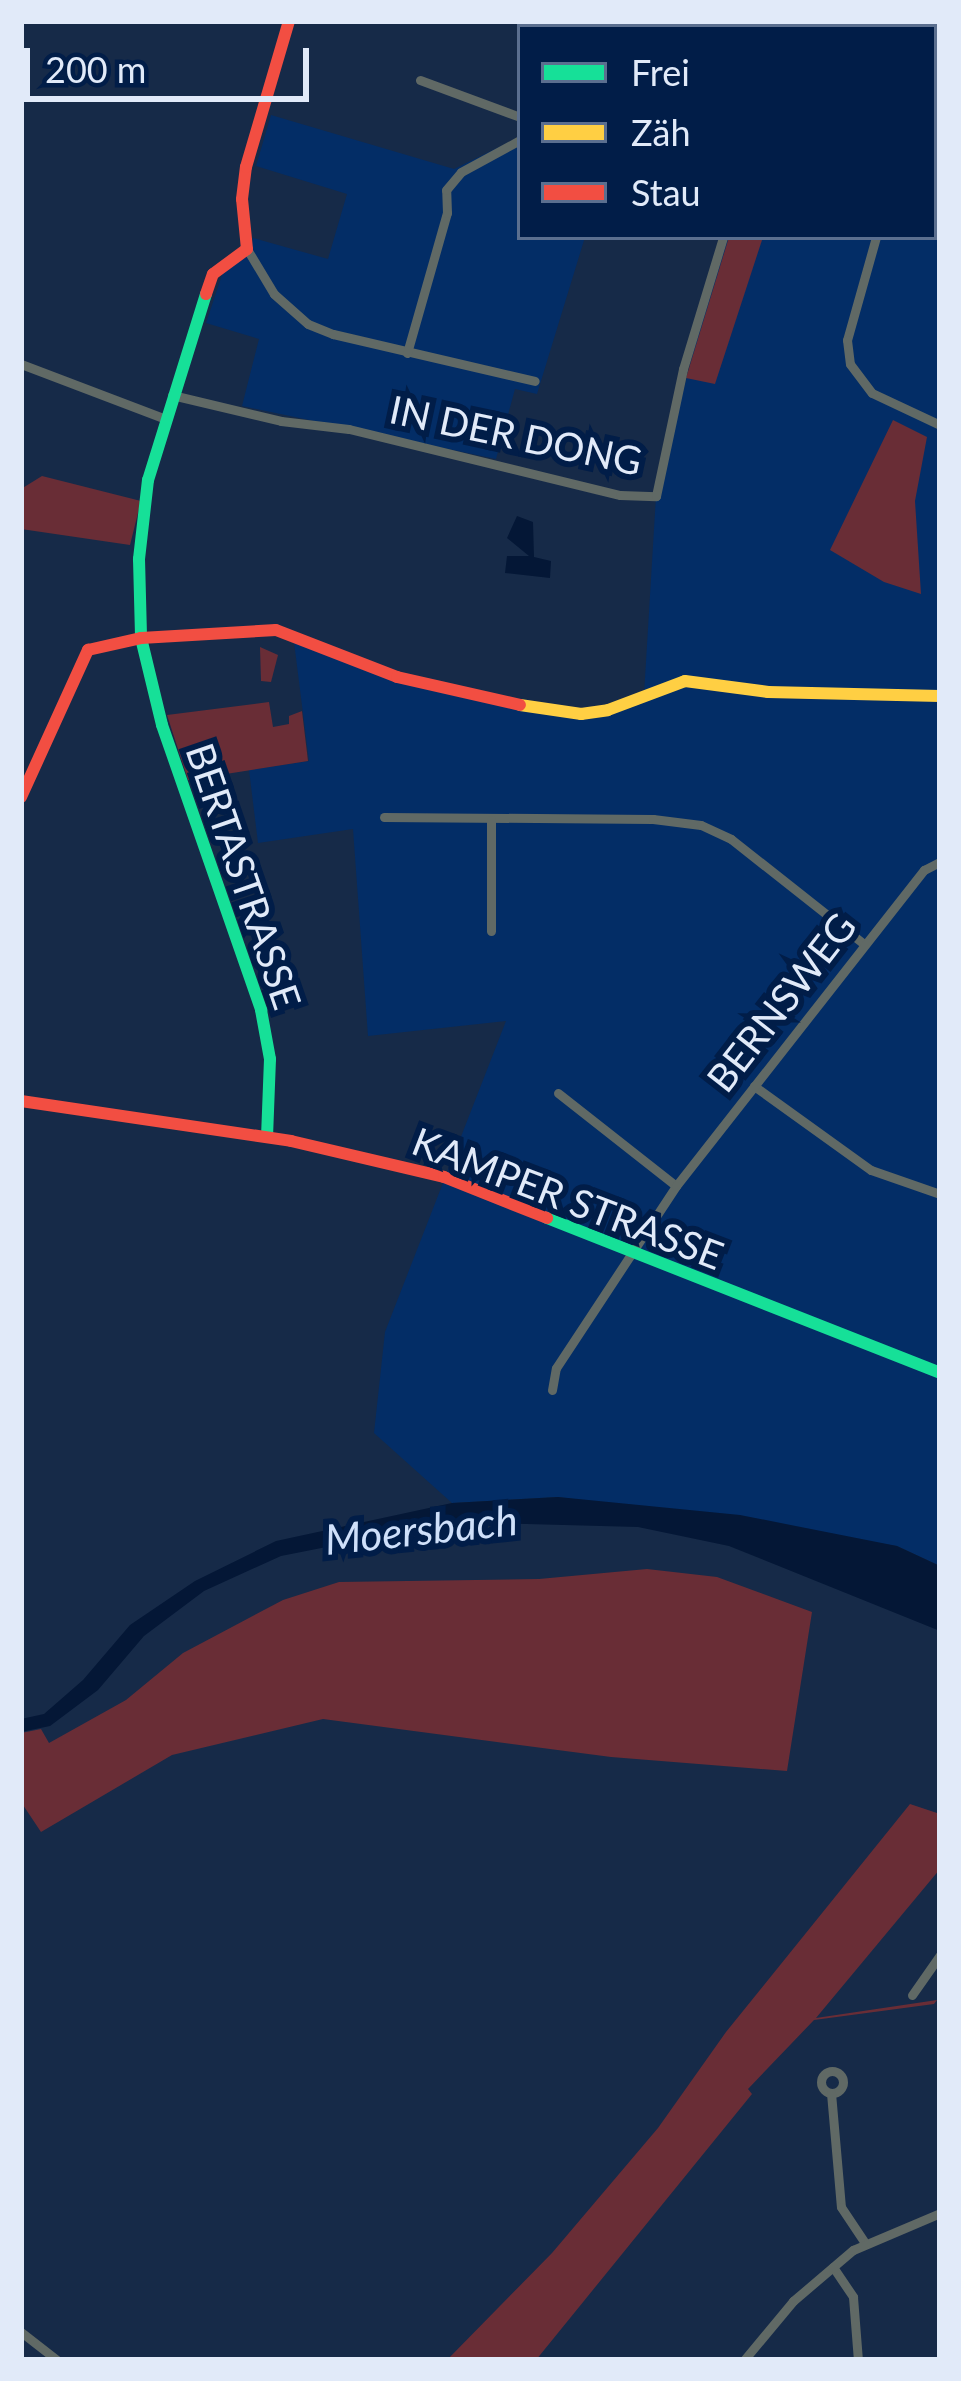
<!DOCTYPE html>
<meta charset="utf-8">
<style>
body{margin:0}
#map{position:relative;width:961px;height:2381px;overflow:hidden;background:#162a48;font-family:Lato,sans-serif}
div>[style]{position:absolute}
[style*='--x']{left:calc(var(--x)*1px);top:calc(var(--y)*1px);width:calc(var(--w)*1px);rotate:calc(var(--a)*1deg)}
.built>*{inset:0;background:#032d66}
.green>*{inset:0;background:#692d36}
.water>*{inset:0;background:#041736}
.street>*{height:9px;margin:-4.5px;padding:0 4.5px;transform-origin:4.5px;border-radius:4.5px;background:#606965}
.street>.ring{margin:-4.5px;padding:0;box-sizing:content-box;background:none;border:9px solid #606965;border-radius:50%}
.fast>*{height:12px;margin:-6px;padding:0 6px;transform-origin:6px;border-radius:6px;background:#16e098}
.slow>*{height:12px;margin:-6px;padding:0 6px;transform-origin:6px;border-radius:6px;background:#ffcf43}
.jam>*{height:12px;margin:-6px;padding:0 6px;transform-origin:6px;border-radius:6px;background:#f24e42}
span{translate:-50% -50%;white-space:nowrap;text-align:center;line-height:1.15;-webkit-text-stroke:12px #011d48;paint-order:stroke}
.street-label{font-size:39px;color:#e1eaf9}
.water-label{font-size:42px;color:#cfe0fa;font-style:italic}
.frame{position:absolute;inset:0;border:24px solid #e1eaf9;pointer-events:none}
.legend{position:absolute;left:517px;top:24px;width:420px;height:216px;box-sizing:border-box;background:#011d48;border:3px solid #5b6f8f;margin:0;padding:15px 21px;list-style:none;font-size:36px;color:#e1eaf9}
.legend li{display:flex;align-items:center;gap:24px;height:60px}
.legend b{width:60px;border:3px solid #5b6f8f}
.scale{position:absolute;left:24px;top:48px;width:285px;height:54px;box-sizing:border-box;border:6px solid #e1eaf9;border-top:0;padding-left:15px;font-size:36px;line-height:42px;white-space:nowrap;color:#e1eaf9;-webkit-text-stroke:9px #011d48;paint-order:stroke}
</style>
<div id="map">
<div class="built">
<div style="clip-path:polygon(769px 21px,940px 21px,940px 1566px,897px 1546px,643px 1508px,558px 1497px,452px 1503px,374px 1433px,385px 1332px,506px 1021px,368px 1036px,353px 829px,258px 843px,249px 770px,309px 761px,293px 634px,397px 677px,581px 714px,644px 695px,656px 496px,723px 237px,934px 237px,934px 27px,770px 27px)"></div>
<div style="clip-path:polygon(271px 115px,454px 169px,520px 137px,520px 237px,585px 237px,537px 394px,515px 389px,496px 459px,242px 406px,259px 339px,206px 323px,223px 272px,250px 254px,253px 238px,328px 259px,347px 194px,256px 166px)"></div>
</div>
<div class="green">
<div style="clip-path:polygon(569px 21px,592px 26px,612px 21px,763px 21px,765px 27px,565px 27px)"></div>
<div style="clip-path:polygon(729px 237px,763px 237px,715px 384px,686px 378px)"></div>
<div style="clip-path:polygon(893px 420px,927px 437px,915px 501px,921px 594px,884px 582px,830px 550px)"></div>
<div style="clip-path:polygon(42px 476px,141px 501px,130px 545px,21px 529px,21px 489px)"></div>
<div style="clip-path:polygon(260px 647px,278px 655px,271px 682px,261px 681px)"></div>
<div style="clip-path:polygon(269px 702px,273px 727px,289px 724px,289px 716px,302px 711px,308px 761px,188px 780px,167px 715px)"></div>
<div style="clip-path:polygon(647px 1569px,717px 1577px,812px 1612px,787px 1771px,611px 1757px,323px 1719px,172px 1755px,41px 1832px,21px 1802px,21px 1733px,41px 1729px,49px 1743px,126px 1700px,183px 1653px,283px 1600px,339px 1582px,539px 1579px)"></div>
<div style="clip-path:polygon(910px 1804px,940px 1814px,940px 1869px,816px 2018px,937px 2000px,934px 2004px,814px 2020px,748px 2089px,752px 2094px,536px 2360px,447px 2360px,552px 2253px,658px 2128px,726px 2032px)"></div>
</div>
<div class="water">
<div style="clip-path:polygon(517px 516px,533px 522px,534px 557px,551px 561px,550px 578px,505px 573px,507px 556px,529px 556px,507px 538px)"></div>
<div style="clip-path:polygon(558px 1497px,740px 1515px,897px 1546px,940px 1566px,940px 1631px,729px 1546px,638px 1527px,453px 1522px,281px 1556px,204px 1591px,144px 1636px,98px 1690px,50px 1726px,21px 1732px,21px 1719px,44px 1714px,83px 1680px,130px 1625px,195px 1581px,276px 1541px,452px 1503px)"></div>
</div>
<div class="street">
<div style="--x:934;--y:51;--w:19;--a:-72"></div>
<div style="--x:420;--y:80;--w:107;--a:20.3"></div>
<div style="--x:876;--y:237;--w:107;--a:105.7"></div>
<div style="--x:847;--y:340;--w:24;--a:83"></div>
<div style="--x:850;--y:364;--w:36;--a:53"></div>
<div style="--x:872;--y:393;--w:75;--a:25.2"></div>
<div style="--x:247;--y:249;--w:52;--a:59"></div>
<div style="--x:274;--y:294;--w:45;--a:41.4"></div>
<div style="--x:308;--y:324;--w:27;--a:22"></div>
<div style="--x:333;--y:334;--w:207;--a:13.1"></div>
<div style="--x:407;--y:353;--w:146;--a:-74.1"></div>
<div style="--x:447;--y:213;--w:23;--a:-92"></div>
<div style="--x:446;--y:190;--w:23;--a:-50"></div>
<div style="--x:461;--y:172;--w:67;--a:-28.5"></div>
<div style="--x:21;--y:364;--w:152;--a:20.8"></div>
<div style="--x:172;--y:395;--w:112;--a:13.4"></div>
<div style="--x:281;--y:421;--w:68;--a:6.7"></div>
<div style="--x:349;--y:429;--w:279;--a:13.7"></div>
<div style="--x:620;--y:495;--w:36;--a:2"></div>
<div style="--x:656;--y:496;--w:130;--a:-78"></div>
<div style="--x:683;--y:369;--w:138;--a:-73.1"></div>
<div style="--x:384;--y:817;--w:269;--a:0.4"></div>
<div style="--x:653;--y:819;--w:48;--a:7.1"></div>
<div style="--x:701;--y:825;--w:33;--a:25"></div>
<div style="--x:731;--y:839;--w:169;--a:38.3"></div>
<div style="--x:491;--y:931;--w:111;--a:-90"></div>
<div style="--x:754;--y:1086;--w:144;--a:35.7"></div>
<div style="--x:871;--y:1170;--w:73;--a:19.2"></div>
<div style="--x:558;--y:1093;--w:150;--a:38.2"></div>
<div style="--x:552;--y:1390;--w:22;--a:-80"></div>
<div style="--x:556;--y:1368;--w:218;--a:-56.6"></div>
<div style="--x:676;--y:1186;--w:402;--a:-51.9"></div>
<div style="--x:924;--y:870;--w:18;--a:-27"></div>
<div style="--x:912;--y:1995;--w:49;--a:-55"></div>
<div class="ring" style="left:821px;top:2071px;width:13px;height:13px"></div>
<div style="--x:831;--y:2093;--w:114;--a:85"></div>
<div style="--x:841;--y:2207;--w:43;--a:56.3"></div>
<div style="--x:833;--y:2267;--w:36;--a:56"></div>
<div style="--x:853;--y:2297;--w:63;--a:85.5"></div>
<div style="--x:21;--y:2332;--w:46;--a:37.9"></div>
<div style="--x:744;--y:2360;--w:77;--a:-50.3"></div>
<div style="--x:793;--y:2301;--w:79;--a:-40.4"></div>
<div style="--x:853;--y:2250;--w:95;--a:-23"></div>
</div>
<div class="fast">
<div style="--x:206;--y:294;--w:195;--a:107.3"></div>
<div style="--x:148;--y:480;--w:80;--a:96.5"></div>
<div style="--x:139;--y:559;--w:79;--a:88.5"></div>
<div style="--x:141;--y:638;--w:89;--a:76.4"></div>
<div style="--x:162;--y:725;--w:302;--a:70.8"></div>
<div style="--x:261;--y:1010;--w:50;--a:79.6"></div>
<div style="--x:270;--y:1059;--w:78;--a:92.2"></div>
<div style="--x:547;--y:1218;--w:422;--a:21.5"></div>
</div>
<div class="slow">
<div style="--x:520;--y:705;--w:62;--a:8.4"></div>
<div style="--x:581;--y:714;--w:27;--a:-8"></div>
<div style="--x:608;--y:710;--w:82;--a:-20.6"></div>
<div style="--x:685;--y:681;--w:84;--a:7.5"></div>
<div style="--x:768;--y:692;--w:172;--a:1.3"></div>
</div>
<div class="jam">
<div style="--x:206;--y:294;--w:21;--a:-71"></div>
<div style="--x:213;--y:274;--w:42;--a:-36.3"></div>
<div style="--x:247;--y:249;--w:50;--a:-95.7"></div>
<div style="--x:242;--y:199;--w:32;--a:-83"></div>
<div style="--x:246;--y:167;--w:152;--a:-73.6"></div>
<div style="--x:21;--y:797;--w:162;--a:-65.5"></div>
<div style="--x:88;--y:650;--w:54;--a:-12.8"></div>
<div style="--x:141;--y:638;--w:135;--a:-3.4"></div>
<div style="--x:276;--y:630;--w:130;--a:21.2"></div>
<div style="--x:397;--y:677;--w:126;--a:12.8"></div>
<div style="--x:21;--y:1101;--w:273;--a:8.4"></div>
<div style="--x:291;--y:1141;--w:157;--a:13.2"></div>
<div style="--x:444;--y:1177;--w:111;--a:21.7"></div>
</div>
<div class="street-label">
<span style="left:516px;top:435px;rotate:12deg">IN DER DONG</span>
<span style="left:244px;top:876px;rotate:71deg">BERTASTRASSE</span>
<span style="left:781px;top:1002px;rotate:-52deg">BERNSWEG</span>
<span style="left:568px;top:1198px;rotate:21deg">KAMPER STRASSE</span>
</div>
<div class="water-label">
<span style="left:421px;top:1529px;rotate:-6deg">Moersbach</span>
</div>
<div class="frame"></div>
<ul class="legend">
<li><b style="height:15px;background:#16e098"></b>Frei</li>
<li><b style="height:15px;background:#ffcf43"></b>Zäh</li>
<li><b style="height:15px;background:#f24e42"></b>Stau</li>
</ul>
<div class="scale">200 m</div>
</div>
